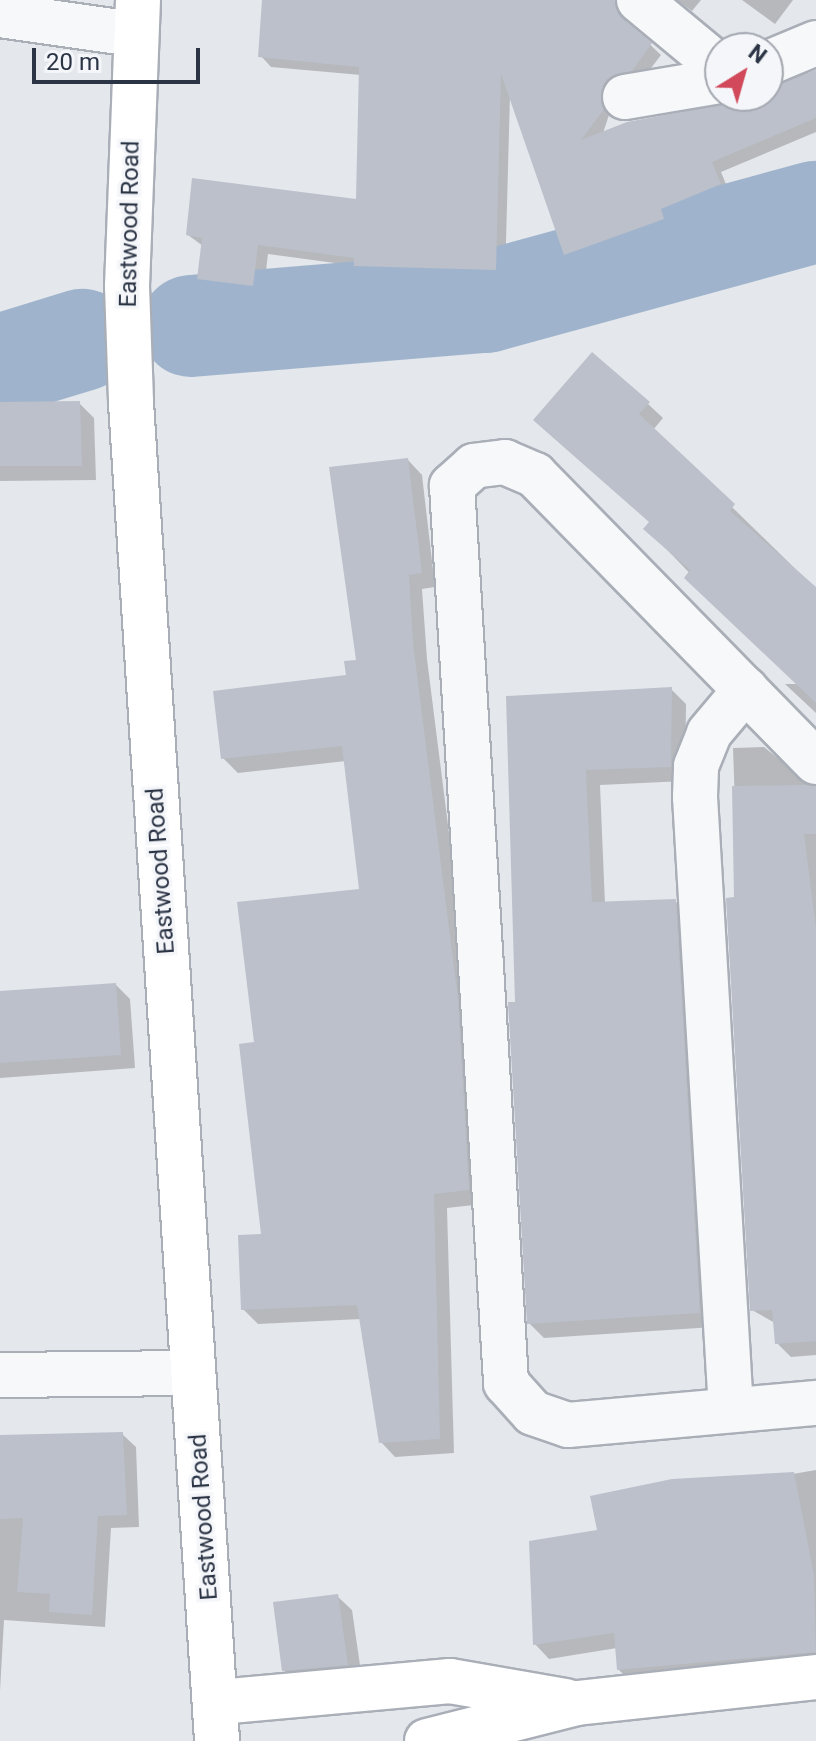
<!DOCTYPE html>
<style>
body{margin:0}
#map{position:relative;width:816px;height:1741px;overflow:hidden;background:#e4e7ec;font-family:Roboto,sans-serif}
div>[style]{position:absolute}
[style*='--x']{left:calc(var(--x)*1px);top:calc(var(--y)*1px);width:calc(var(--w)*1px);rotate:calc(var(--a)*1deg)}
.shadow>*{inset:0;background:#0003}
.river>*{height:102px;margin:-51px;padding:0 51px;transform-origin:51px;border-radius:51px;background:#9fb4cc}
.building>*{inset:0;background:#bbc0ca}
.roads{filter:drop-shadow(2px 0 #a9aeb7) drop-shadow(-2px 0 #a9aeb7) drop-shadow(0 2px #a9aeb7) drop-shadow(0 -2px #a9aeb7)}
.street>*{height:44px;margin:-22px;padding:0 22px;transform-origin:22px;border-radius:22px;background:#f7f8fa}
.secondary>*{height:44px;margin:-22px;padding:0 22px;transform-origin:22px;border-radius:22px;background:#fff}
span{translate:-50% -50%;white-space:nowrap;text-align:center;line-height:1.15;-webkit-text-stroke:7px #f4f6f9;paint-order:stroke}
.street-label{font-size:24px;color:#2b3445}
.north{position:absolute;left:704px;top:32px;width:80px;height:80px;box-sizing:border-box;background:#f4f6f9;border:2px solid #a4a8b1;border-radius:50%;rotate:37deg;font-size:22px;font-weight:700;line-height:32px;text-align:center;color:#2b3445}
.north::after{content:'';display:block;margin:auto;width:28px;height:36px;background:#d1495b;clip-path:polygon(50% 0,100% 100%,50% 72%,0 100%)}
.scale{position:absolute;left:32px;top:48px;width:168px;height:36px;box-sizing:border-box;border:4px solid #2b3445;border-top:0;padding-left:10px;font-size:24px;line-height:28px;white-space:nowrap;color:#2b3445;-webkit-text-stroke:6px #f4f6f9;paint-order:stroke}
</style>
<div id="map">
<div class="shadow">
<div style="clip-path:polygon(264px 0,629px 0,625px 21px,661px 55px,642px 80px,618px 88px,603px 133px,726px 107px,739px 96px,768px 96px,768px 89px,816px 72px,816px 132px,721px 172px,730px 194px,670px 219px,673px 230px,576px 264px,566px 254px,510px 95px,505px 279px,366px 275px,357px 266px,268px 254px,263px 295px,210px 289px,199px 278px,203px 246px,188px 235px,358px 202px,361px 75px,271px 67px,261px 56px)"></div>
<div style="clip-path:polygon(677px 0,701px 0,692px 11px)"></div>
<div style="clip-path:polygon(742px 0,793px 0,775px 24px)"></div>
<div style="clip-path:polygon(79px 403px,94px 418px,96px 480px,0 481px,0 404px)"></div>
<div style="clip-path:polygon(648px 404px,663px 418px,653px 430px,816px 589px,816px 713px,785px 684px,797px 684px,646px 528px,651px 523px,550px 434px)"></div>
<div style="clip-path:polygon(408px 460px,422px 475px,435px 587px,422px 589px,427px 659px,472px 1015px,483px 1204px,447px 1208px,454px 1453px,395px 1457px,381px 1442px,361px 1319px,258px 1324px,243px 1309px,264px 1236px,256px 1044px,361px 891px,346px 761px,238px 773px,223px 758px,348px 677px,359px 661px)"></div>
<div style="clip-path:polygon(671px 689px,686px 704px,685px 781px,600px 785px,605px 904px,675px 901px,690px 916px,714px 1327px,544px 1338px,529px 1323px,508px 698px)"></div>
<div style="clip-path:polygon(764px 747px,816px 789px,816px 1355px,791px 1357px,777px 1343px,775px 1323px,752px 1310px,733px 748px)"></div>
<div style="clip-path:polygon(116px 985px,130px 999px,135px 1068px,0 1078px,0 993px)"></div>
<div style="clip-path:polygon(122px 1434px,136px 1447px,139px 1527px,111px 1528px,105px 1627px,4px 1620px,0 1691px,0 1441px)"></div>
<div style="clip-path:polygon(816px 1470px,816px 1668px,633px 1684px,619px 1670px,617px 1648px,549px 1659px,535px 1644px,599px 1532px,751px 1481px)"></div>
<div style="clip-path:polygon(337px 1596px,352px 1610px,362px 1679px,298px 1685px,284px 1670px)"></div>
</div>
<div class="river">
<div style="--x:191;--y:326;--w:296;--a:-4.7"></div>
<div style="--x:486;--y:302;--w:342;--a:-15.3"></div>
<div style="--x:0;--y:365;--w:86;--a:-17"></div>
</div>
<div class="building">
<div style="clip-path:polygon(262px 0,615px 0,623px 19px,652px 43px,632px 71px,609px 78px,604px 109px,581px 140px,627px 122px,768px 96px,768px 87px,816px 70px,816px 118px,712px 162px,721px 184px,661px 209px,664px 219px,564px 255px,501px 74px,496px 270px,354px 266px,354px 258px,258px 245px,253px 286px,197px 279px,202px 238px,186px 235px,192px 178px,356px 199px,359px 67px,258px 57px)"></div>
<div style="clip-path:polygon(592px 352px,650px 402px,639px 414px,735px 504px,730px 511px,816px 587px,816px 703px,684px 578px,690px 570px,643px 529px,649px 522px,533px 420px)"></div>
<div style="clip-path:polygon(80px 401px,82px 466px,0 466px,0 402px)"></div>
<div style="clip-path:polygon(408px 458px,422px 573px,409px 575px,413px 643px,458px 999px,469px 1190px,434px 1194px,440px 1439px,379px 1443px,357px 1305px,241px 1310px,238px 1235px,261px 1234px,239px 1044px,254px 1042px,237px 902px,359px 889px,342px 746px,221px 759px,213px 691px,346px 675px,344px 661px,356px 660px,329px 467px)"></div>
<div style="clip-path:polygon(672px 687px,671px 767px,586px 770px,592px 902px,676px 899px,700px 1313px,527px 1324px,508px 1002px,515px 1002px,506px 696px)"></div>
<div style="clip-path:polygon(807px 785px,816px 786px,816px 834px,804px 834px,816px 928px,816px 1341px,775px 1344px,772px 1310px,750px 1311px,726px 898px,734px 897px,732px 786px)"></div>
<div style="clip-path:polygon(116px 983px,121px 1055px,0 1063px,0 991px)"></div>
<div style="clip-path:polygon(123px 1432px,127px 1515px,98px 1516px,92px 1615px,49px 1612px,50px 1594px,17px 1592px,23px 1518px,0 1519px,0 1435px)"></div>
<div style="clip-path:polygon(794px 1472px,814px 1575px,816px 1652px,617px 1670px,614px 1633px,533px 1645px,529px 1541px,597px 1530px,590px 1496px,672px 1479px)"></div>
<div style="clip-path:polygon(338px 1594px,348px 1665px,282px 1671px,273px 1602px)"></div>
</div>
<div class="roads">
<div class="street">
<div style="--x:639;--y:0;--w:105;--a:39.6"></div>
<div style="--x:0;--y:15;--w:134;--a:8.1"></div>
<div style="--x:768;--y:63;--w:52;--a:-22.6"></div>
<div style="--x:625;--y:97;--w:96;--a:-9.6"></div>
<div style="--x:816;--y:762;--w:402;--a:-134.4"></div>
<div style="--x:535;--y:475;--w:33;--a:-157"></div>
<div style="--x:505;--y:462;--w:31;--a:173"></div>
<div style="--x:474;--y:466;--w:30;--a:138"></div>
<div style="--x:452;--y:486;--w:899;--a:86.55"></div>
<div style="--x:506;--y:1383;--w:40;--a:48"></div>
<div style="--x:533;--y:1413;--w:37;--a:19"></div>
<div style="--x:568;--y:1425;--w:249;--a:-5.1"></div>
<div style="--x:0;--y:1375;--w:193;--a:-0.6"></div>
<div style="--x:731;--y:1410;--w:614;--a:-93.36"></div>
<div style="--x:695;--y:797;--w:31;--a:-88"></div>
<div style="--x:696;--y:766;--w:35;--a:-68"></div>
<div style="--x:709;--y:733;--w:57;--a:-49.9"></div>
</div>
<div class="secondary">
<div style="--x:138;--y:0;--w:286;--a:92.2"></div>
<div style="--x:127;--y:286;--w:117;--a:88"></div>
<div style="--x:131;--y:403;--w:1341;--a:86.32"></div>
<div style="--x:219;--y:1702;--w:232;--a:-5.2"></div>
<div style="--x:450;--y:1681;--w:118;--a:9.8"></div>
<div style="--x:427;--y:1741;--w:155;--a:-14.2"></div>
<div style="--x:577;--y:1703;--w:240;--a:-6.2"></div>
</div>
</div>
<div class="street-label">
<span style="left:130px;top:224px;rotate:-89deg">Eastwood Road</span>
<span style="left:161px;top:871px;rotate:-94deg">Eastwood Road</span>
<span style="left:204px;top:1517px;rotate:-94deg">Eastwood Road</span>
</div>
<div class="north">N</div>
<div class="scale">20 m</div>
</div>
